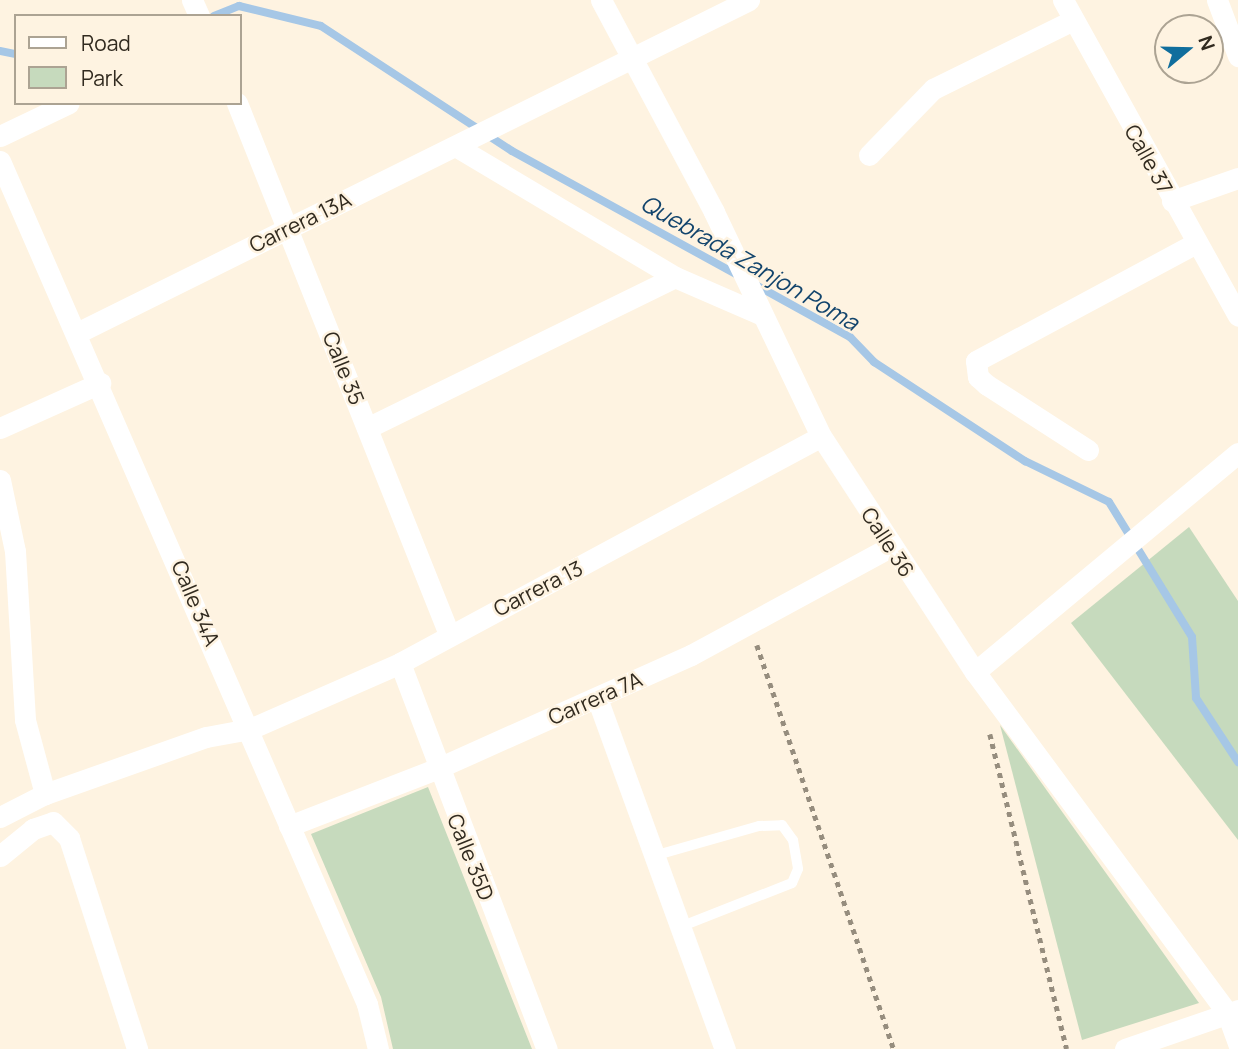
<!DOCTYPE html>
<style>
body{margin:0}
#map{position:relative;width:1238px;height:1049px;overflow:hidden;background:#fef3e1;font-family:Manrope,sans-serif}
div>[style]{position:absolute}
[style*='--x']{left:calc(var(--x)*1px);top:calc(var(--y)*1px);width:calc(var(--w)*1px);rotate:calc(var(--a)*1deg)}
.green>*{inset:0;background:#c6dabd}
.stream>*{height:8px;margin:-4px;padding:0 4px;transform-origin:4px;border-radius:4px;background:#a6c7e6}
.path>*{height:4.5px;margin-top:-2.25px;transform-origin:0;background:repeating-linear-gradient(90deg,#968d7e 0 5px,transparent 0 10px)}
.lane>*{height:10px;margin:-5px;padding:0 5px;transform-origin:5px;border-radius:5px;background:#fff}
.street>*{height:21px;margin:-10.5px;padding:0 10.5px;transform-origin:10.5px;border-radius:10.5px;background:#fff}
span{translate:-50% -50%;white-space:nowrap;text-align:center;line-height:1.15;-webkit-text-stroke:5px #fef3e1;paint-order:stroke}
.street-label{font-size:21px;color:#312a1f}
.water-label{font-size:23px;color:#12446c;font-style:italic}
.legend{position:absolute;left:14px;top:14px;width:228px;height:91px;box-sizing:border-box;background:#fef3e1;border:2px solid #aca393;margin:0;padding:9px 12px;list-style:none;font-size:21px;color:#312a1f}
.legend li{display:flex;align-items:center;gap:14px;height:35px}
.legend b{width:35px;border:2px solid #aca393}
.north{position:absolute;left:1154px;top:14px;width:70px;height:70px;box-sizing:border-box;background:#fef3e1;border:2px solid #aca393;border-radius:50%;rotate:71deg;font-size:19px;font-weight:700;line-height:28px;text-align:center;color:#312a1f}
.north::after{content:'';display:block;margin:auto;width:24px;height:32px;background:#106e9d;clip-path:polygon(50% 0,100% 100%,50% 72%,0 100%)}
</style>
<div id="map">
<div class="green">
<div style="clip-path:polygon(1189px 527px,1238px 601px,1238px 840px,1071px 623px)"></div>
<div style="clip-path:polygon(1000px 725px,1199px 1003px,1082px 1040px)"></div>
<div style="clip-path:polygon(428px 787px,532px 1049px,393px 1049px,381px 997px,311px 834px)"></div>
</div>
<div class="stream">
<div style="--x:214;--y:16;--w:27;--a:-22"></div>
<div style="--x:239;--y:6;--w:84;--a:13.7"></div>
<div style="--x:321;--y:26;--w:228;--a:33.2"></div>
<div style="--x:512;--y:151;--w:259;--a:28.8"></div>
<div style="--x:0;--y:51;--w:16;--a:11"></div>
<div style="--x:754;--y:284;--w:110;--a:28.9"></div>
<div style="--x:850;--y:337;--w:35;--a:46"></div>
<div style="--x:874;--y:362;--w:181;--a:33.3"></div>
<div style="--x:1025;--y:461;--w:93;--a:26"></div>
<div style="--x:1109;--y:502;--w:158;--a:58.4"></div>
<div style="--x:1192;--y:637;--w:61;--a:86.2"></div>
<div style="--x:1196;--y:698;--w:77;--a:56.7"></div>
</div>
<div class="path">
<div style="--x:757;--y:645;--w:427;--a:71.3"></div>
<div style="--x:990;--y:734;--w:324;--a:76.3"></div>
</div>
<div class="lane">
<div style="--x:657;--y:855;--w:106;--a:-15.9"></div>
<div style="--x:759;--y:826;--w:23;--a:-2"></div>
<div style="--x:782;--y:825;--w:19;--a:54"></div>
<div style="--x:793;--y:840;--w:29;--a:80"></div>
<div style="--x:798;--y:869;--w:15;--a:113"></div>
<div style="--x:792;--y:883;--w:118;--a:158.6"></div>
</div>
<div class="street">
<div style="--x:192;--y:0;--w:17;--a:66"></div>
<div style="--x:601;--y:0;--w:240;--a:61.9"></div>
<div style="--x:714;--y:212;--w:248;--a:64.5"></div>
<div style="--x:821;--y:436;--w:282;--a:56.9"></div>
<div style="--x:975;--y:672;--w:424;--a:53.5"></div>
<div style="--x:1227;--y:1013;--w:33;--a:70"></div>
<div style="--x:1063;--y:0;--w:361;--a:61"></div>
<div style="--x:1217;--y:0;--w:60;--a:69.4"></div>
<div style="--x:237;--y:103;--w:572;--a:68.24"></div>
<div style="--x:0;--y:136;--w:76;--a:-25.6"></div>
<div style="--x:457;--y:147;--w:254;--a:30.8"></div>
<div style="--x:675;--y:277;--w:93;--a:23.5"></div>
<div style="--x:869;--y:155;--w:92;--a:-45.9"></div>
<div style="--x:933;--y:89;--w:156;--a:-26.2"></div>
<div style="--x:0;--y:161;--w:919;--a:66.47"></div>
<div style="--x:367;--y:1004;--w:46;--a:76.3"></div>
<div style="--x:1172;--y:201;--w:70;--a:-19.2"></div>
<div style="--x:77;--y:333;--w:750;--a:-26.36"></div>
<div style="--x:0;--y:428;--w:110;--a:-24.2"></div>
<div style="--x:367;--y:428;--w:343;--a:-26.1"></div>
<div style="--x:1088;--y:450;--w:120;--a:-147.2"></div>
<div style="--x:987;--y:385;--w:12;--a:-138"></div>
<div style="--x:978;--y:377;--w:16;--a:-97"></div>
<div style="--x:976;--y:361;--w:250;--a:-28.2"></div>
<div style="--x:0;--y:480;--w:73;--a:78.1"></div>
<div style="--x:15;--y:551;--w:169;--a:86.6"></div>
<div style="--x:25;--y:720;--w:77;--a:74.9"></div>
<div style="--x:400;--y:663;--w:413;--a:69.2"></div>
<div style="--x:975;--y:672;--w:342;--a:-39.8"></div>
<div style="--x:597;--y:698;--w:374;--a:70"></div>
<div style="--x:0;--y:817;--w:51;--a:-27.1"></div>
<div style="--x:45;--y:794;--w:171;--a:-19.5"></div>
<div style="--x:206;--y:737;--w:45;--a:-10.3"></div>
<div style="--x:250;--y:729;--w:164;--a:-23.7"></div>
<div style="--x:400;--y:663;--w:478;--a:-28.3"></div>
<div style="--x:289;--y:826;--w:158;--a:-21.2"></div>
<div style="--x:436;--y:769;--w:279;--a:-24.1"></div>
<div style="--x:691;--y:655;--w:226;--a:-28.5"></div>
<div style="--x:0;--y:856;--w:43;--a:-39.3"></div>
<div style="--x:33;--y:829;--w:21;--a:-19"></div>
<div style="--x:53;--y:822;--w:23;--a:45"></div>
<div style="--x:69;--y:838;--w:222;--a:72.1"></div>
<div style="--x:1125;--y:1049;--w:120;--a:-19"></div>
</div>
<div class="street-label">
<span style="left:1149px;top:159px;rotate:61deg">Calle 37</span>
<span style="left:300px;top:222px;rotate:-26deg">Carrera 13A</span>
<span style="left:344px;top:368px;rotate:68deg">Calle 35</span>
<span style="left:888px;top:542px;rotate:57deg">Calle 36</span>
<span style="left:538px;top:588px;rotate:-27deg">Carrera 13</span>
<span style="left:196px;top:603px;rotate:67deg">Calle 34A</span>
<span style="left:595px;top:698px;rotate:-24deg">Carrera 7A</span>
<span style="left:471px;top:857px;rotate:68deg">Calle 35D</span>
</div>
<div class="water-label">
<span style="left:750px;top:262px;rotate:30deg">Quebrada Zanjon Poma</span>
</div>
<ul class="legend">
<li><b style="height:9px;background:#fff"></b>Road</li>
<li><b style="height:19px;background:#c6dabd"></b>Park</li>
</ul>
<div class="north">N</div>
</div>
